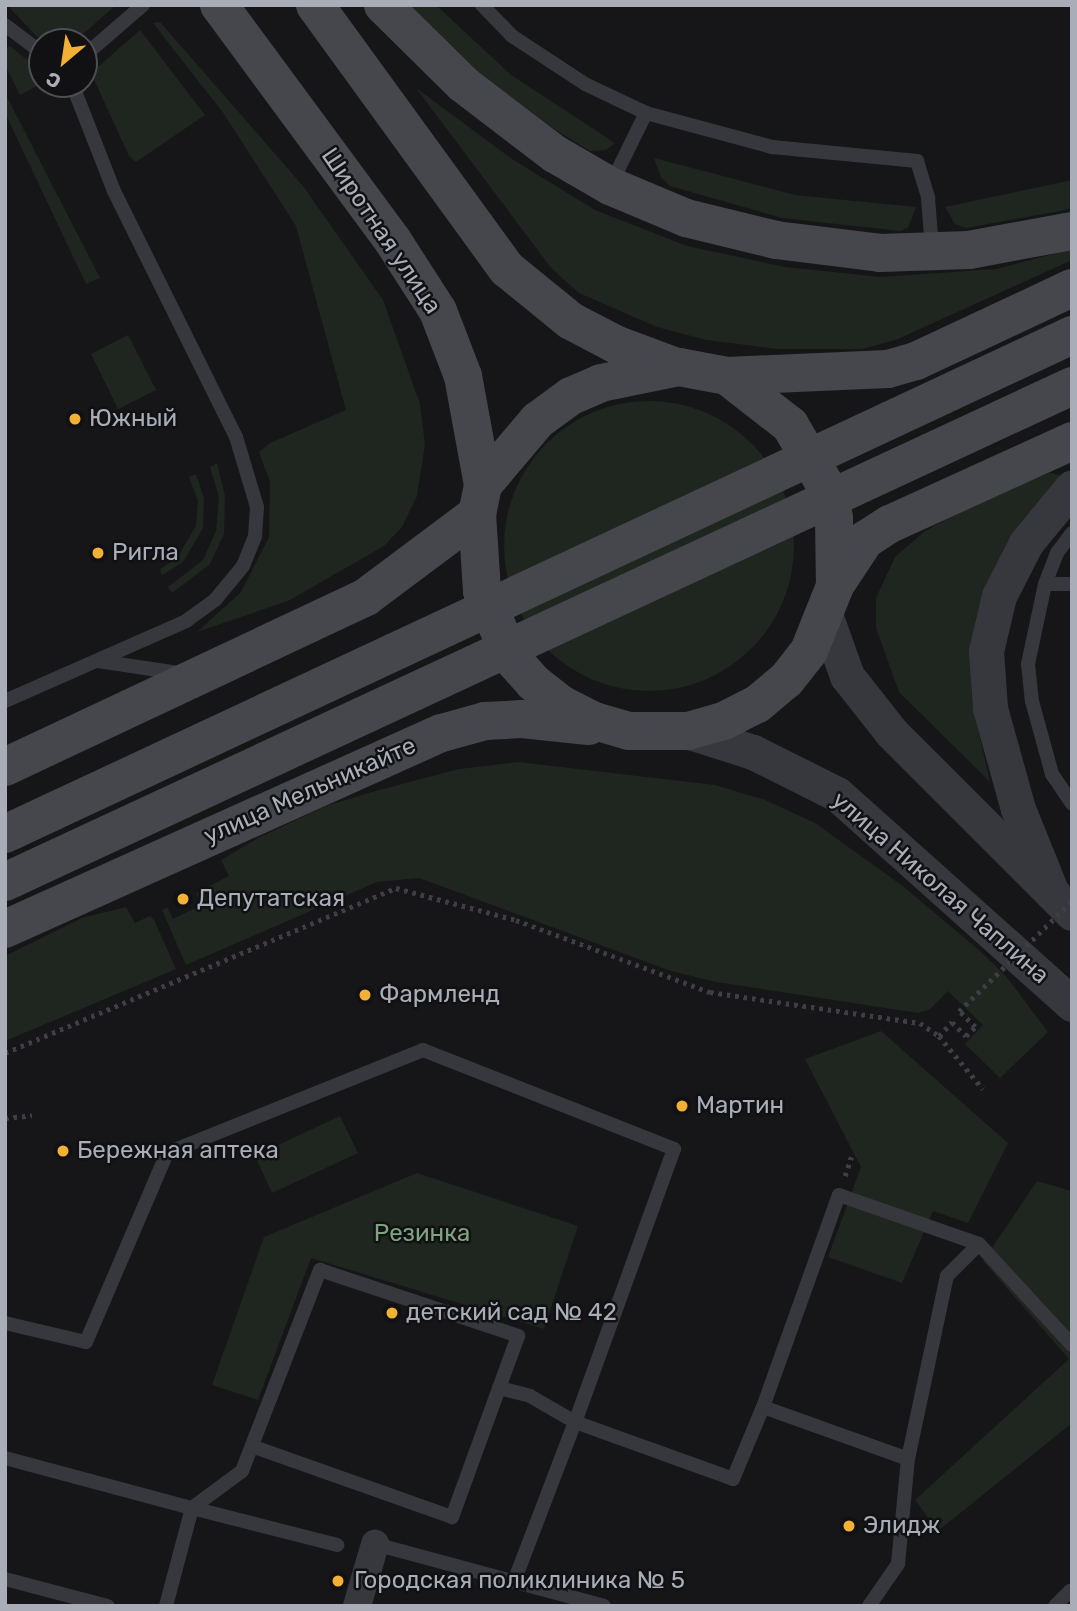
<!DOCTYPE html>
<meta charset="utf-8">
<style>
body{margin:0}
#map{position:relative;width:1077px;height:1611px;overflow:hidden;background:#161618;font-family:Rubik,sans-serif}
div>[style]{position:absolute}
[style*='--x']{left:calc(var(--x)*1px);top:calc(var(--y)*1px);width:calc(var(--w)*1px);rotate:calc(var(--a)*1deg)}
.green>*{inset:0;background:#1e261f}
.round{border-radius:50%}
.path>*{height:4.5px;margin-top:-2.25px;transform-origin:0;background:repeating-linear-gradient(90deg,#3d3f44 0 3.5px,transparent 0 8.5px)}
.service>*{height:14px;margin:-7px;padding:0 7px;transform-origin:7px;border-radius:7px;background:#37383d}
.minor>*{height:28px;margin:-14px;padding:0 14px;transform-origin:14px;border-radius:14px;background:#37383d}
.tertiary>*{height:35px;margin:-17.5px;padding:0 17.5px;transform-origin:17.5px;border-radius:17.5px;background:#37383d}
.secondary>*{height:38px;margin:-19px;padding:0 19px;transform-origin:19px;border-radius:19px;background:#45474d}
.path-bridge>*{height:4.5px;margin-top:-2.25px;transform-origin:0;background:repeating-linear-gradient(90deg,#3d3f44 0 3.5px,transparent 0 8.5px)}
.secondary-bridge>*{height:38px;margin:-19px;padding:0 19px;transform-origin:19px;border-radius:19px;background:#45474d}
.dots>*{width:19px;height:19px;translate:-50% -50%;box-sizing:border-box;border:4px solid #111113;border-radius:50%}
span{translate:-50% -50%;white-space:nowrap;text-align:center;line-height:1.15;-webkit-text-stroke:5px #111113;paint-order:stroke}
.street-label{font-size:24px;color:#a8adb8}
.poi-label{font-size:24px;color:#a8adb8}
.left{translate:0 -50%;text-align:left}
.park-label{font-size:24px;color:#7fa381}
.frame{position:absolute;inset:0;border:7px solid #a8adb8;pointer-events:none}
.north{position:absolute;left:28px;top:28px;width:70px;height:70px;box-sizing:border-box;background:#111113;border:2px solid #4d4f55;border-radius:50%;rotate:209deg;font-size:19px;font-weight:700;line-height:28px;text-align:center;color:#a8adb8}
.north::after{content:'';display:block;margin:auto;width:24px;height:32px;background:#f2b134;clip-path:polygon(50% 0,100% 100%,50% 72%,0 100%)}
</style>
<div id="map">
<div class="green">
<div style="clip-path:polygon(7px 5px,116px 5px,74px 42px,42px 42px)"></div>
<div style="clip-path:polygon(410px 5px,436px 5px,511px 75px,615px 143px,606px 150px,590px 151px,554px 129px,464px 62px)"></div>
<div style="clip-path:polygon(160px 22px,303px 186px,383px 300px,420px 404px,425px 444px,417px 496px,402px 527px,384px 546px,288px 601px,197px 632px,241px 592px,269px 537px,270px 482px,259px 452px,270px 443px,346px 410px,296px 226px,224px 114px,153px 23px)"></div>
<div style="clip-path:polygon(140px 30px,205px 115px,136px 162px,129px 156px,91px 73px)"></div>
<div style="clip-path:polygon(10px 46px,42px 72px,42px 83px,20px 95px,5px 65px,5px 48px)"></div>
<div style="clip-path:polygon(416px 88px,512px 159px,595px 210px,687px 246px,785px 267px,881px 277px,996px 269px,1072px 249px,1072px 260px,898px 339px,863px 349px,777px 349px,706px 340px,657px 327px,579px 293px,552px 269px)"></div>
<div style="clip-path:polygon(5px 93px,100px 278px,86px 284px,5px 113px)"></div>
<div style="clip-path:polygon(654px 158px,795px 195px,916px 207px,908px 228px,900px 231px,782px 218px,670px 186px,661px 177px)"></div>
<div style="clip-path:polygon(1072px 180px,1072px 208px,1060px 211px,966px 228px,955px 224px,945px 207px)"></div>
<div style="clip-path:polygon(128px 335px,156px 390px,118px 409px,91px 354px)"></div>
<div class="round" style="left:504px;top:401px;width:290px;height:290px"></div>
<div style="clip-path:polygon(217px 463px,225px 496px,224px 534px,210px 564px,172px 593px,168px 587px,203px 560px,216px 531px,219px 497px,210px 467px)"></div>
<div style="clip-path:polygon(1050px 473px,1060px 475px,971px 653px,972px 702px,990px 782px,899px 692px,876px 628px,876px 598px,895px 557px,925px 531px,980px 501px)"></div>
<div style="clip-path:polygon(196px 474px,204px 499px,203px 528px,183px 562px,162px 575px,160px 569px,177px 558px,196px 526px,198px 501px,189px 477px)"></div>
<div style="clip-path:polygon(518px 762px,715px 785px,765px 800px,815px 823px,904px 887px,981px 952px,1005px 975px,1048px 1032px,1000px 1078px,965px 1044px,983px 1025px,948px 991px,930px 1009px,918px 1013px,716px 982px,671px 971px,419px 878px,377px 882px,186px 965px,162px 910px,167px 907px,173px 919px,202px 905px,196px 893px,229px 876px,221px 860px,258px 838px,326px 806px,372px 792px,459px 769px)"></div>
<div style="clip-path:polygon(126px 907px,135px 923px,150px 916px,154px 920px,176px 969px,5px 1041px,5px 956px,82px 918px)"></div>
<div style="clip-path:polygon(881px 1031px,1008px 1143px,968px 1223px,933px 1211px,902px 1283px,828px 1257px,861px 1167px,805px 1059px)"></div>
<div style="clip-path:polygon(340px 1116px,358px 1153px,272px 1193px,255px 1156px)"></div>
<div style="clip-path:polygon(417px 1173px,578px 1226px,544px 1329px,311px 1258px,258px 1400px,212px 1385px,264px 1237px)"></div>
<div style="clip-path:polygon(1037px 1181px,1072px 1191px,1072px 1423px,938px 1531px,915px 1500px,1069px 1359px,983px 1261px)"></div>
</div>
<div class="path">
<div style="--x:939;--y:1036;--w:69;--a:50.3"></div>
<div style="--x:5;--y:1053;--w:424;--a:-22.9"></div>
<div style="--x:396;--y:888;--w:124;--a:14.9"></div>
<div style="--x:516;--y:920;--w:207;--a:20.4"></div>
<div style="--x:710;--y:992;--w:212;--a:8.4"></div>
<div style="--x:920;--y:1023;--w:23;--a:34"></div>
<div style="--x:939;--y:1036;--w:19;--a:-47"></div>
<div style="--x:952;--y:1022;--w:20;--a:45"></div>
<div style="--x:966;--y:1036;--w:13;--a:-45"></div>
<div style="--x:975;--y:1027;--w:23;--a:-135"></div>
<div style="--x:5;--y:1118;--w:27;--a:-6"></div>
<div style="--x:845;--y:1176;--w:20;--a:-72"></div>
</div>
<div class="service">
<div style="--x:482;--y:5;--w:43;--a:45.9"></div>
<div style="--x:512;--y:36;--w:87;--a:33.3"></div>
<div style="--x:585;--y:84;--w:68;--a:25.4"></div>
<div style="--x:646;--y:113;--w:131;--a:15.1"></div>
<div style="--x:772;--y:147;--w:146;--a:5.5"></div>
<div style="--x:917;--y:161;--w:39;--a:73"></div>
<div style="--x:928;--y:198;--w:50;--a:85.4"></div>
<div style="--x:5;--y:25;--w:46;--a:37.1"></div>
<div style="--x:84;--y:56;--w:78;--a:-40.8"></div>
<div style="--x:611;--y:184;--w:79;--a:-63.8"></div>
<div style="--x:1072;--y:533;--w:25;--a:127"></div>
<div style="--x:1057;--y:553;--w:33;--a:111"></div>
<div style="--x:1045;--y:584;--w:82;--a:102"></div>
<div style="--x:1028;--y:664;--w:37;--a:84"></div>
<div style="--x:1032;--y:701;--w:76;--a:74.7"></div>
<div style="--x:1052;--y:774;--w:36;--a:56"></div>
<div style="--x:1045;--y:584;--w:27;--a:0"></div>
<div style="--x:98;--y:661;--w:81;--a:8.5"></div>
<div style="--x:5;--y:701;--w:198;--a:-23.8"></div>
<div style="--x:186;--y:621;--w:36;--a:-36"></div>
<div style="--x:215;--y:600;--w:44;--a:-50.5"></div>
<div style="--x:243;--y:566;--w:32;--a:-68"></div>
<div style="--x:255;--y:536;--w:29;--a:-86"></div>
<div style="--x:257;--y:507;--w:73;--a:-106.7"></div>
<div style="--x:236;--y:437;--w:275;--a:-116.4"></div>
<div style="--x:114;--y:191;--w:115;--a:-111.4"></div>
<div style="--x:5;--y:1323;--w:83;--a:13.2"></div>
<div style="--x:86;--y:1342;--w:206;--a:-66.8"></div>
<div style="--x:167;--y:1153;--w:276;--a:-21.9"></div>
<div style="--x:423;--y:1050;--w:270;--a:21.5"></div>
<div style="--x:674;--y:1149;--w:290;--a:109.9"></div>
<div style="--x:575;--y:1422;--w:168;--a:19.8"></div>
<div style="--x:733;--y:1479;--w:78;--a:-67.4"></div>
<div style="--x:763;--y:1407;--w:154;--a:19.7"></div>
<div style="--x:908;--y:1459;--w:187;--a:-78"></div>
<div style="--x:947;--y:1276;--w:45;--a:-45"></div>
<div style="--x:499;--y:1388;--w:32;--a:14"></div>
<div style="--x:530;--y:1396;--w:52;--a:30"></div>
<div style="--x:575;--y:1422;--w:171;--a:110.9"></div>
<div style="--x:763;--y:1407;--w:225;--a:-70.3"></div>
<div style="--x:839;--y:1195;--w:148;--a:19.3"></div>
<div style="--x:979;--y:1244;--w:137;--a:47.4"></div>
<div style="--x:5;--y:1458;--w:194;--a:15"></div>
<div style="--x:192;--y:1508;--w:101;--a:104.9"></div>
<div style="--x:192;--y:1508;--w:62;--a:-36.5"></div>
<div style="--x:242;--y:1471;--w:216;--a:-68.8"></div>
<div style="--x:320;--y:1270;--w:209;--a:18.4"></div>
<div style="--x:518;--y:1336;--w:193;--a:110"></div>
<div style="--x:452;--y:1517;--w:212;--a:-160.5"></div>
<div style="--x:192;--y:1508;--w:150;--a:14.3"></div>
<div style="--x:375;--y:1544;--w:237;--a:15.1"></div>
<div style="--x:5;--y:1579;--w:106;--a:14.7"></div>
<div style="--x:869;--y:1606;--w:51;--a:-55.4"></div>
<div style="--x:898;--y:1564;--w:105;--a:-84.6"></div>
<div style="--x:1055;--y:1606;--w:21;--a:-45"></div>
<div style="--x:1070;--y:1591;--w:4;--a:63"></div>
</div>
<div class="minor">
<div style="--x:357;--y:1606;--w:65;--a:-73.8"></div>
</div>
<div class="tertiary">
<div style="--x:826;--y:617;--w:63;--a:70.4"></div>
<div style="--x:847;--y:676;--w:71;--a:51.8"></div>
<div style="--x:891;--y:732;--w:256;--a:45"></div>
<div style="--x:687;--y:731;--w:69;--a:17.7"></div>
<div style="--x:753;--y:752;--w:94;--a:26.6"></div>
<div style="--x:837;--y:794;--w:315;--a:41.8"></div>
<div style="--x:1052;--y:893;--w:91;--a:-112"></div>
<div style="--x:1018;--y:809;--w:105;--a:-105.5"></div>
<div style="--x:990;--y:708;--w:57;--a:-94"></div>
<div style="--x:986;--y:651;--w:57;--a:-76.7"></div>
<div style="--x:999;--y:596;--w:59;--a:-63"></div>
<div style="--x:1026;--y:543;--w:72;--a:-50.6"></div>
</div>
<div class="secondary">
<div style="--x:219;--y:5;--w:293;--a:53.6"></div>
<div style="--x:393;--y:241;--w:83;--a:57.3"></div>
<div style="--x:438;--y:311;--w:70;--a:69"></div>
<div style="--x:463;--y:376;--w:111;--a:79.6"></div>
<div style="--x:315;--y:5;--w:326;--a:54"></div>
<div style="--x:507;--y:269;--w:82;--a:39.1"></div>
<div style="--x:571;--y:321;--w:50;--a:27.6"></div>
<div style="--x:615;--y:344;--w:63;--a:20.4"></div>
<div style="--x:383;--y:5;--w:112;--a:44.6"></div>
<div style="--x:463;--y:84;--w:116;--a:37.3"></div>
<div style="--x:555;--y:154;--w:64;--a:30.2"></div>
<div style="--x:610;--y:186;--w:82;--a:22.8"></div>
<div style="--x:686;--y:218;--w:93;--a:13.7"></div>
<div style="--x:776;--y:240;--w:105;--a:7.1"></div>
<div style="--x:880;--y:253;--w:89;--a:-1.9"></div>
<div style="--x:969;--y:250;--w:105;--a:-10.5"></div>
<div style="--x:679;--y:367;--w:49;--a:10.6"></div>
<div style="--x:727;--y:376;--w:80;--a:37.9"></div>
<div style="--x:790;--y:425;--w:67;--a:59.6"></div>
<div style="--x:824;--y:483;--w:35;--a:74"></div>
<div style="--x:834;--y:517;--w:69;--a:89.2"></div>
<div style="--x:835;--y:586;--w:70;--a:111.8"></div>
<div style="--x:809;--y:651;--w:37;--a:128"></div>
<div style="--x:786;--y:680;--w:38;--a:140"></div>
<div style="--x:757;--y:704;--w:38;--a:153"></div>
<div style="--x:723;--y:721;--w:37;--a:164"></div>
<div style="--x:687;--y:731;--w:58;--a:180"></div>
<div style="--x:629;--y:731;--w:36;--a:-164"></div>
<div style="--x:594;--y:721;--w:36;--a:-153"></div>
<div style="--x:562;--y:705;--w:36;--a:-142"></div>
<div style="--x:534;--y:683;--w:36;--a:-132"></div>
<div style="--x:510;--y:656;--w:71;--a:-113.3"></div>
<div style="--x:482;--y:591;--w:77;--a:-93.7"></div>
<div style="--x:477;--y:514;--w:30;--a:-78"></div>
<div style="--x:483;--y:485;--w:85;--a:-49.8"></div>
<div style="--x:538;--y:420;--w:41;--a:-36"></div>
<div style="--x:571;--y:396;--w:33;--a:-23"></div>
<div style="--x:601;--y:383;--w:80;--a:-11.6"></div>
<div style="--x:727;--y:376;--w:161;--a:-2.5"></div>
<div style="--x:888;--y:369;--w:29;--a:-16"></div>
<div style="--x:916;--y:361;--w:172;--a:-25.1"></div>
<div style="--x:836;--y:584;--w:53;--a:-56.6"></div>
<div style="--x:865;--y:540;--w:30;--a:-33"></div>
<div style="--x:890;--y:524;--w:200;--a:-24.5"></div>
<div style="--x:5;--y:767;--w:399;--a:-25.2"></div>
<div style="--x:366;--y:597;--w:139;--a:-36.8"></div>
<div style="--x:5;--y:929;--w:479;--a:-24.2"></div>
<div style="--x:442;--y:733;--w:45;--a:-15.6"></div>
<div style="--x:485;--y:721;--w:37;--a:-3"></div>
<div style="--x:522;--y:719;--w:67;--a:6"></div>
</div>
<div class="path-bridge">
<div style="--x:959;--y:1011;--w:158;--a:-44.2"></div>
</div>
<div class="secondary-bridge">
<div style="--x:5;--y:834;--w:1178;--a:-25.06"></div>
<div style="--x:5;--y:882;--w:1177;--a:-24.93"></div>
</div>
<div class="dots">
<div style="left:75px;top:419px;background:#f2b134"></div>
<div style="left:98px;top:553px;background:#f2b134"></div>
<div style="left:183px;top:899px;background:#f2b134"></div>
<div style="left:365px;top:995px;background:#f2b134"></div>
<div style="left:682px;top:1106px;background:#f2b134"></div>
<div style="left:63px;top:1151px;background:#f2b134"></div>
<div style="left:392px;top:1313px;background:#f2b134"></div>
<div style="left:849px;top:1526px;background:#f2b134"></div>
<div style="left:338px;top:1581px;background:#f2b134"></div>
</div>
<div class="street-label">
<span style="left:381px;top:231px;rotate:56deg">Широтная улица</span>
<span style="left:310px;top:791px;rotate:-24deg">улица Мельникайте</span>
<span style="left:940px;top:888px;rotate:41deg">улица Николая Чаплина</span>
</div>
<div class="poi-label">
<span class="left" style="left:89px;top:419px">Южный</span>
<span class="left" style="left:112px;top:553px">Ригла</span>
<span class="left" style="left:197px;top:899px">Депутатская</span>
<span class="left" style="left:379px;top:995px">Фармленд</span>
<span class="left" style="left:696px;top:1106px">Мартин</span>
<span class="left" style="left:77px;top:1151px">Бережная аптека</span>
<span class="left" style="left:406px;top:1313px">детский сад № 42</span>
<span class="left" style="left:863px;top:1526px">Элидж</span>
<span class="left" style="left:354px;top:1581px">Городская поликлиника № 5</span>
</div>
<div class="park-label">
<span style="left:422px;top:1234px">Резинка</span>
</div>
<div class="frame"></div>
<div class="north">С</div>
</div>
